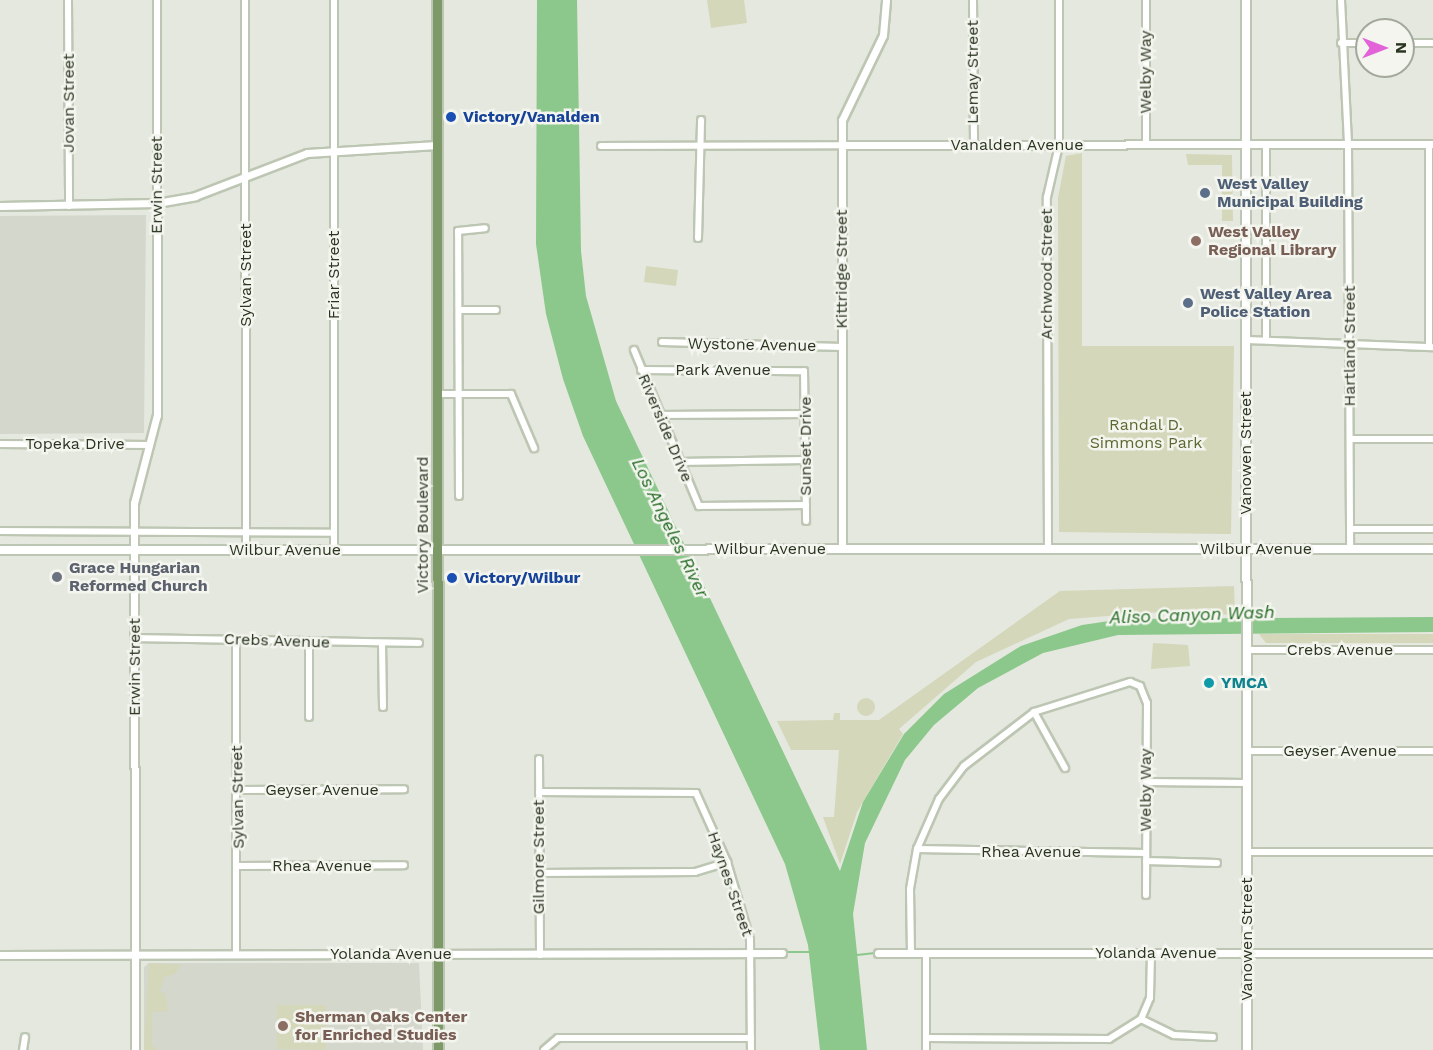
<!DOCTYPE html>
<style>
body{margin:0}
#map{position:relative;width:1433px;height:1050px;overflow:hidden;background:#e4e8de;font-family:"Work Sans",sans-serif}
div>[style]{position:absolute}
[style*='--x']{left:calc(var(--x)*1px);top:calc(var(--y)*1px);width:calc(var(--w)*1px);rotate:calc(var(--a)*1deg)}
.built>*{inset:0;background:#d3d7cc}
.green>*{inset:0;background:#d4d7b9}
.round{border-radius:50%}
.water>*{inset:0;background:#8cc88b}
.stream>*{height:2px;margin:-1px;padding:0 1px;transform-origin:1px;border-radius:1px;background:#8cc88b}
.roads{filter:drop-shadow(2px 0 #bdc6b3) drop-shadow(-2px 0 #bdc6b3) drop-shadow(0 2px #bdc6b3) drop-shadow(0 -2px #bdc6b3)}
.minor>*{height:6px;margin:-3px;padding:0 3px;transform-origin:3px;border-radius:3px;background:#fff}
.tertiary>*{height:7px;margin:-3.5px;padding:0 3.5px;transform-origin:3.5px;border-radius:3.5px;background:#fff}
.secondary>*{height:8px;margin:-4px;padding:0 4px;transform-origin:4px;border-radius:4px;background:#fff}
.primary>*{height:9px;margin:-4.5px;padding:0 4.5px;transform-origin:4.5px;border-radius:4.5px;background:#7c9967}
.dots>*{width:16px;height:16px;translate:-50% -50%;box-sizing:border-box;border:3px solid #f3f5ee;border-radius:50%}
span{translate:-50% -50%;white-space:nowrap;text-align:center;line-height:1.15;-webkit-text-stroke:5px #f3f5ee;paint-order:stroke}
.street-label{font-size:16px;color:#2a3521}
.transit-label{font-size:16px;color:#164399;font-weight:700}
.left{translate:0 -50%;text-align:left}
.service-label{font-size:16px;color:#4e5e75;font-weight:700}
.education-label{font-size:16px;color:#785e54;font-weight:700}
.park-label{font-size:16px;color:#5b6830}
.worship-label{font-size:16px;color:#5b616d;font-weight:700}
.culture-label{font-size:16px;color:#0d838f;font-weight:700}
.water-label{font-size:18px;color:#236a23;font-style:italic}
.north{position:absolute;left:1355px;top:18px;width:60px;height:60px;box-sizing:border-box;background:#f3f5ee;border:2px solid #a3a89c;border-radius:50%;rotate:90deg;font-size:16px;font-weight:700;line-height:24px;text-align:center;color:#2a3521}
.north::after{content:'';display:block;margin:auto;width:21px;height:27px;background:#e262d8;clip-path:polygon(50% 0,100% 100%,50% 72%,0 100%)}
</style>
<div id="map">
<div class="built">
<div style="clip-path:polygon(146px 215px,144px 433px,0 434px,0 216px)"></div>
<div style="clip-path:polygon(149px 963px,419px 963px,423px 1050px,144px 1050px,144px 967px)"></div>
</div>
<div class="green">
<div style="clip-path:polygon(707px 0,744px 0,747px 23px,711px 28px)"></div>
<div style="clip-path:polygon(1082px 153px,1082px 346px,1234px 346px,1231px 534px,1059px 532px,1058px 198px,1066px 156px)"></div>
<div style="clip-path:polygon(1186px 154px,1232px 155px,1233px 221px,1222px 221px,1222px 165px,1188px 165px)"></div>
<div style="clip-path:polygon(646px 266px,678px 270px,676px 286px,644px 282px)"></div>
<div style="clip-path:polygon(1234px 586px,1235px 614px,1213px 615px,1212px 608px,1069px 619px,976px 662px,899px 729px,903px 734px,857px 812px,840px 864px,823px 817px,834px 817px,839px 750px,791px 750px,777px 721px,833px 720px,834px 713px,840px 713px,840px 720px,879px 720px,1060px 591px)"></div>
<div style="clip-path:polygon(1259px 634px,1433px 634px,1433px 643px,1266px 643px)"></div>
<div style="clip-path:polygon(1153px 643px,1188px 645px,1190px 666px,1151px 669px)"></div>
<div class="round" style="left:857px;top:698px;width:18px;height:18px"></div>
<div style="clip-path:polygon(149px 963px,180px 965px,175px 974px,164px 977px,160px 992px,165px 993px,168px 1011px,152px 1012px,152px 1046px,159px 1050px,144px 1050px)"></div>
<div style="clip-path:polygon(277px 1005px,326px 1005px,326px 1050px,277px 1049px)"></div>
</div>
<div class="water">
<div style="clip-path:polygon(537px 0,577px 0,581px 251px,586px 296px,616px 401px,840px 871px,863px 802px,904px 734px,944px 694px,1021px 646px,1082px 625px,1123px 619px,1433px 617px,1433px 632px,1118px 635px,1043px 653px,978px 688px,934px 725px,905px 760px,865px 843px,853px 914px,867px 1050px,820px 1050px,808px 945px,785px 864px,583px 436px,563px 379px,546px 314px,536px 244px)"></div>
</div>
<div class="stream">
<div style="--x:785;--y:952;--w:26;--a:0"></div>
<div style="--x:857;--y:955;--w:18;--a:-6"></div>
</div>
<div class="roads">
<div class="minor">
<div style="--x:68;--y:0;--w:206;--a:89.7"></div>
<div style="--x:157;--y:0;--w:203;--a:90"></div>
<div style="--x:245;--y:0;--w:550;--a:89.9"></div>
<div style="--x:334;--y:0;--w:550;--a:90"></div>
<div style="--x:973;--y:0;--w:145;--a:89.6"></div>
<div style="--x:1146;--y:0;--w:144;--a:90"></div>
<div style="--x:1341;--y:0;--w:144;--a:87.2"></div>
<div style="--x:1348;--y:144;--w:405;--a:89.7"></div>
<div style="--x:1341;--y:43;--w:26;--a:0"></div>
<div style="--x:1403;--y:43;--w:30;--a:0"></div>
<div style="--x:1429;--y:144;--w:203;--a:90"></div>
<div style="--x:1266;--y:145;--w:195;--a:90"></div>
<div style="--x:601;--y:146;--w:241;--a:-0.2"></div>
<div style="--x:698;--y:238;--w:118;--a:-88.5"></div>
<div style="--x:459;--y:310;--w:37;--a:0"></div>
<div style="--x:1247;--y:340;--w:186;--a:2.2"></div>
<div style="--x:662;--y:342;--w:180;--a:1.6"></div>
<div style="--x:634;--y:350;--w:169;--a:67.4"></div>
<div style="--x:699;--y:506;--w:107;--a:-0.5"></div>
<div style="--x:641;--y:370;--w:163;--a:0.4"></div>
<div style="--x:804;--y:371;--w:150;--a:89.2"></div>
<div style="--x:438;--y:394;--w:73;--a:0"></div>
<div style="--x:511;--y:394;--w:59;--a:66.9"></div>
<div style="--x:658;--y:415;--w:148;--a:-0.4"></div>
<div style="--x:1350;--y:439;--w:83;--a:0"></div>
<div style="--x:0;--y:444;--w:150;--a:0.4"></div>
<div style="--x:678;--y:462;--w:128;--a:-0.9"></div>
<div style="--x:459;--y:496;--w:265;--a:-90.2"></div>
<div style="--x:458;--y:231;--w:27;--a:-6"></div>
<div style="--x:1351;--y:529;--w:82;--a:0"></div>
<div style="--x:0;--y:531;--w:334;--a:0.3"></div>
<div style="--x:1048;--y:549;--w:352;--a:-90.2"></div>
<div style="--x:1047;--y:197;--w:53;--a:-77"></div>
<div style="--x:1059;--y:145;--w:145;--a:-90"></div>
<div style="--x:135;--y:638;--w:284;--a:1"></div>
<div style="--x:236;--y:639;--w:315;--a:90"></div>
<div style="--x:382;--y:643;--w:64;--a:89.1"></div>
<div style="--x:1247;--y:650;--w:186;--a:0"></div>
<div style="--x:1034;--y:712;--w:64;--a:61"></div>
<div style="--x:309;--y:717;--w:75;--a:-90"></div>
<div style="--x:1247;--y:751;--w:186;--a:0"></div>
<div style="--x:539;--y:759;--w:196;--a:89.7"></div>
<div style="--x:1146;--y:782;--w:101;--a:0.6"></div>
<div style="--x:240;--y:790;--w:164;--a:-0.3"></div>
<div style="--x:539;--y:792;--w:157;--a:0.4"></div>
<div style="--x:696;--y:793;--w:76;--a:65.8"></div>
<div style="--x:727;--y:862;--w:80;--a:73.4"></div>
<div style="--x:750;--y:939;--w:111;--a:89.5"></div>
<div style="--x:917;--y:849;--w:229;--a:1"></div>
<div style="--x:1247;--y:852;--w:186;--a:0"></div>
<div style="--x:1146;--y:861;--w:71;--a:1.6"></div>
<div style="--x:239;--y:866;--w:165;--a:-0.3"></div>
<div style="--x:540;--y:873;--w:155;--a:-0.4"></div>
<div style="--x:695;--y:872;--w:34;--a:-17"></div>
<div style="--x:911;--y:953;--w:64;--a:-90.9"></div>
<div style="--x:910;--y:889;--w:41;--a:-80.1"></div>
<div style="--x:917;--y:849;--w:55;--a:-66.3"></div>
<div style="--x:939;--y:799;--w:41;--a:-52.9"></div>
<div style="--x:964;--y:766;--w:88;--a:-37.6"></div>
<div style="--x:1034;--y:712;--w:101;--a:-17.4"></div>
<div style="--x:1130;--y:682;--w:11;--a:22"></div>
<div style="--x:1140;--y:686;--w:18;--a:68"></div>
<div style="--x:1147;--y:703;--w:192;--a:90.3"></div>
<div style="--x:926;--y:954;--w:96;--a:90"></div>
<div style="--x:1141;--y:1019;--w:23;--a:-67"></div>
<div style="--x:1150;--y:998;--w:45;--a:-88.7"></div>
<div style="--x:926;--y:1038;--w:183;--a:0.3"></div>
<div style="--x:1109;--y:1039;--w:38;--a:-32"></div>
<div style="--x:1141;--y:1019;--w:37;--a:26"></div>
<div style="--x:1174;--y:1035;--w:39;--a:3"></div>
<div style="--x:23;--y:1050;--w:13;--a:-81"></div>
<div style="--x:544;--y:1050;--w:18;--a:-41"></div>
<div style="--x:558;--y:1038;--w:193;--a:0"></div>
</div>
<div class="tertiary">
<div style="--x:842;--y:145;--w:591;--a:-0.1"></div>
<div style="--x:0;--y:206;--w:157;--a:-1.1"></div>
<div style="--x:157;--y:203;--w:39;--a:-10"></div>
<div style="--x:195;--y:196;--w:120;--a:-21"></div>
<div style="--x:307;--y:153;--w:130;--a:-3.5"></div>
<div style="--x:842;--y:549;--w:429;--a:-90"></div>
<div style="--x:842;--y:120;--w:94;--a:-64.2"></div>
<div style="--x:883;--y:35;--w:35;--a:-85"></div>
<div style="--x:878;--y:953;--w:555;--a:0"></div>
<div style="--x:0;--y:955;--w:782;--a:-0.15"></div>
<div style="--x:135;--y:1050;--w:547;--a:-90.1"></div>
<div style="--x:134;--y:503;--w:91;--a:-75.4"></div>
<div style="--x:157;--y:415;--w:212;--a:-90"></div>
</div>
<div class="secondary">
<div style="--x:1246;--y:0;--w:1050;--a:89.95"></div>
<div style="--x:0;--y:550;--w:1433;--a:-0.04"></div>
</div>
<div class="primary">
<div style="--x:437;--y:0;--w:1050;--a:89.95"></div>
</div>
</div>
<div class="dots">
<div style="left:451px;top:117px;background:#1a4fb4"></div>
<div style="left:1205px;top:193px;background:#5c6f8a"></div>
<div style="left:1196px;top:241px;background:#8d6e63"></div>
<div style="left:1188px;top:303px;background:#5c6f8a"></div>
<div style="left:57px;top:577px;background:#6b7280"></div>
<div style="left:452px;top:578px;background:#1a4fb4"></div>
<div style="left:1209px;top:683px;background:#0f9aa8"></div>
<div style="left:283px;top:1026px;background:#8d6e63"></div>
</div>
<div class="street-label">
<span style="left:973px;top:72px;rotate:-90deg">Lemay Street</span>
<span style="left:1146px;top:72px;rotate:-90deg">Welby Way</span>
<span style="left:69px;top:103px;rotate:-90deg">Jovan Street</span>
<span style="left:1017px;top:145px">Vanalden Avenue</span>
<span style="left:157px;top:185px;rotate:-90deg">Erwin Street</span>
<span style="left:842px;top:269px;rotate:-90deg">Kittridge Street</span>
<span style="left:1047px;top:274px;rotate:-90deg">Archwood Street</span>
<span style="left:246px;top:275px;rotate:-90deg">Sylvan Street</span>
<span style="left:334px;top:275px;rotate:-90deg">Friar Street</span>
<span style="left:752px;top:345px;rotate:1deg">Wystone Avenue</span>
<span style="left:1350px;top:346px;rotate:-90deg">Hartland Street</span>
<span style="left:723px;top:370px">Park Avenue</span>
<span style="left:665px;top:428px;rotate:67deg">Riverside Drive</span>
<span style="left:75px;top:444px">Topeka Drive</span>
<span style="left:806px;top:446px;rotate:-90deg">Sunset Drive</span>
<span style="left:1246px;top:453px;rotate:-90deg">Vanowen Street</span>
<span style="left:423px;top:525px;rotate:-90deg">Victory Boulevard</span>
<span style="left:770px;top:549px">Wilbur Avenue</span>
<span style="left:1256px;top:549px">Wilbur Avenue</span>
<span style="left:285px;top:550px">Wilbur Avenue</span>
<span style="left:277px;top:641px;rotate:2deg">Crebs Avenue</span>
<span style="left:1340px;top:650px">Crebs Avenue</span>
<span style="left:135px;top:667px;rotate:-90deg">Erwin Street</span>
<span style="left:1340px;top:751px">Geyser Avenue</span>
<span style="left:322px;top:790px">Geyser Avenue</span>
<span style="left:1146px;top:790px;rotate:-90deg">Welby Way</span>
<span style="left:238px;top:797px;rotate:-91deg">Sylvan Street</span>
<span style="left:1031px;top:852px">Rhea Avenue</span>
<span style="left:539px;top:857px;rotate:-90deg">Gilmore Street</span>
<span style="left:322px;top:866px">Rhea Avenue</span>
<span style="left:730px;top:884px;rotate:71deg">Haynes Street</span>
<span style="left:1247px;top:939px;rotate:-90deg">Vanowen Street</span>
<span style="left:1156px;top:953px">Yolanda Avenue</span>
<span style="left:391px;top:954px">Yolanda Avenue</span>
</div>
<div class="transit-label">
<span class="left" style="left:463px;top:117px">Victory/Vanalden</span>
<span class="left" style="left:464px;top:578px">Victory/Wilbur</span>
</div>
<div class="service-label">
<span class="left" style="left:1217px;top:193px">West Valley<br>Municipal Building</span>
<span class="left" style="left:1200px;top:303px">West Valley Area<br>Police Station</span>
</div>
<div class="education-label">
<span class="left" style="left:1208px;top:241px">West Valley<br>Regional Library</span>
<span class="left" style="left:295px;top:1026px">Sherman Oaks Center<br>for Enriched Studies</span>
</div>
<div class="park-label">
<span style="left:1146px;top:434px">Randal D.<br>Simmons Park</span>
</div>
<div class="worship-label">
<span class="left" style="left:69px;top:577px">Grace Hungarian<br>Reformed Church</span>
</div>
<div class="culture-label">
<span class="left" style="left:1221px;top:683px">YMCA</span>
</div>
<div class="water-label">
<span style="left:670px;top:528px;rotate:64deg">Los Angeles River</span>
<span style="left:1192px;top:615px;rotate:-2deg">Aliso Canyon Wash</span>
</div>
<div class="north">N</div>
</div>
